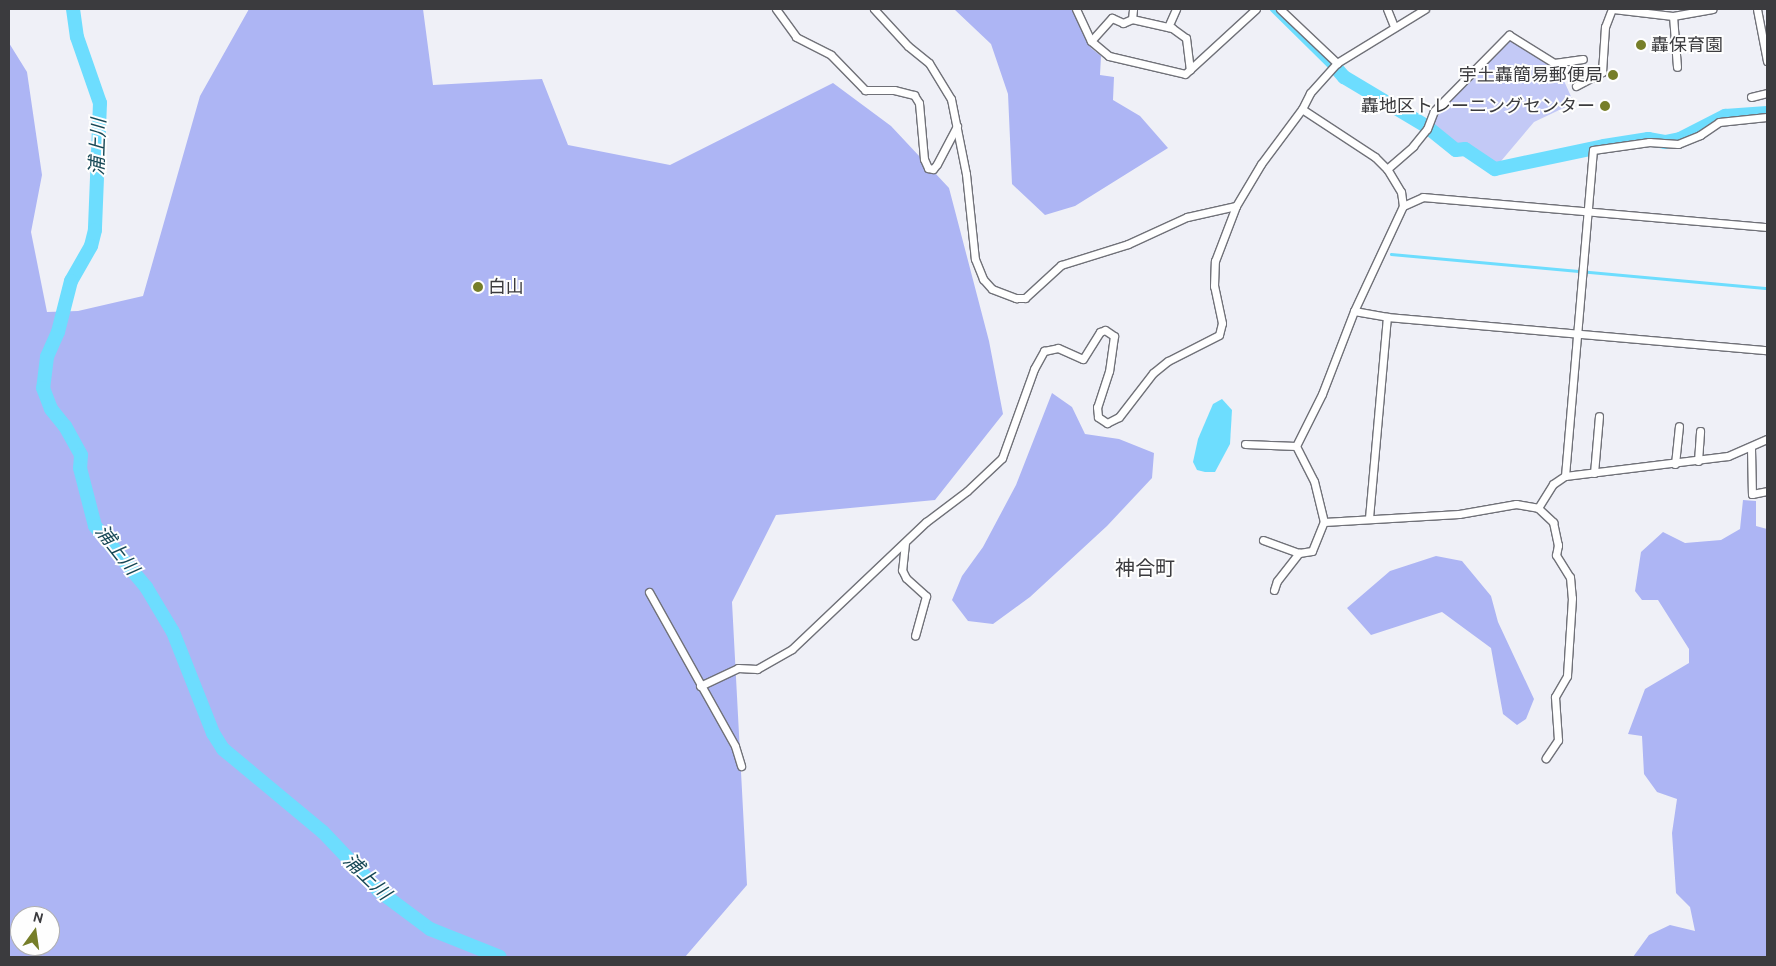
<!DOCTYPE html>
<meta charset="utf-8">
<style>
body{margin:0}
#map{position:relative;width:1776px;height:966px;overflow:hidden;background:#eff0f7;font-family:Cabin,"Noto Sans JP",sans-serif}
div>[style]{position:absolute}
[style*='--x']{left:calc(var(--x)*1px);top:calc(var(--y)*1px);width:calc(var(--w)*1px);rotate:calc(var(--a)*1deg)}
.green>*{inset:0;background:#c3c9f6}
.forest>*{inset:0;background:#adb5f4}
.water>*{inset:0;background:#6dddfe}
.stream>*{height:2.5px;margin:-1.25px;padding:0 1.25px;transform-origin:1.25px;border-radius:1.25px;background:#6dddfe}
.canal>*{height:8px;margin:-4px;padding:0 4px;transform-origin:4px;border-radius:4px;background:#6dddfe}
.river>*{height:14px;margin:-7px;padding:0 7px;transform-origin:7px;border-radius:7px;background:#6dddfe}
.roads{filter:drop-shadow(1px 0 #707178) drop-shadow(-1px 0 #707178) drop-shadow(0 1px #707178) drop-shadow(0 -1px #707178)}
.street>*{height:7px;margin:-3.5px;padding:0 3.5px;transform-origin:3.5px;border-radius:3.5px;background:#fff}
.dots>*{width:14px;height:14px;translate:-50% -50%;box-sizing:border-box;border:2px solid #fefefe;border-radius:50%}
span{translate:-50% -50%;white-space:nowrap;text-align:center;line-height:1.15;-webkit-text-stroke:4px #fefefe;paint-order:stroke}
.poi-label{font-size:18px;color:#3b3b3e}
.left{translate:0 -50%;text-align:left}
.right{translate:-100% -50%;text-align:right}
.water-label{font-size:19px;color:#174856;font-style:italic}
.quarter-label{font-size:20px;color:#3b3b3e}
.frame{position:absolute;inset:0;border:10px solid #3b3b3e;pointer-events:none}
.north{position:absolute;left:10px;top:906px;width:50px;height:50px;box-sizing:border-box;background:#fefefe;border:1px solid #b0b0b1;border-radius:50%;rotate:14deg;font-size:14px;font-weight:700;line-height:20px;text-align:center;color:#3b3b3e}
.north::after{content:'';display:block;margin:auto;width:18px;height:22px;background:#767e29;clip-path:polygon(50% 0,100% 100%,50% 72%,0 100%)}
</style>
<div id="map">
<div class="green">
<div style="clip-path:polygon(1509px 38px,1559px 70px,1574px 103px,1534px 122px,1496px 167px,1462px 144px,1458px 148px,1431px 126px,1436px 113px)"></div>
</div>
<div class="forest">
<div style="clip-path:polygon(evenodd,249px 9px,423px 9px,433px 85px,542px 79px,568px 145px,670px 165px,833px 83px,891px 126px,949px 188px,989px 341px,1003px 414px,935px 500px,776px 515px,732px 602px,747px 885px,685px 957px,9px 957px,9px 43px,27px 72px,42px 175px,31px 232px,47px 312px,78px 311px,143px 296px,200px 96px,249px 9px,20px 916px,50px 916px,50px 946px,20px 946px,20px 916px)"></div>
<div style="clip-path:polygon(954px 9px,1073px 9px,1091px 48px,1101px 56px,1100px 75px,1114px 77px,1113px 100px,1140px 116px,1168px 148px,1075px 206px,1045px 215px,1012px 184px,1008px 94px,991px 44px)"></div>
<div style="clip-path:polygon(1052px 393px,1072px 407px,1085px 434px,1119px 439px,1154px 453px,1152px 478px,1107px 526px,1030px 597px,993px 624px,968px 621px,952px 600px,962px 576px,983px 547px,1016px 485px)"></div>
<div style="clip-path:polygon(1743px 500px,1756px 501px,1756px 526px,1767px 529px,1767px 957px,1633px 957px,1649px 935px,1670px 925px,1695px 931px,1690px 907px,1676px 893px,1672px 833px,1677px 799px,1657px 792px,1644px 774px,1642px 736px,1628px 734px,1645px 689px,1689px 663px,1689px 649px,1658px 600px,1642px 600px,1635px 591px,1641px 552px,1663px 532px,1685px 543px,1721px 540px,1740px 529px)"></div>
<div style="clip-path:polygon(1436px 556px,1462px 561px,1491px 596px,1498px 622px,1534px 699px,1526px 719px,1517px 725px,1503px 714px,1491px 648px,1442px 612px,1371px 635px,1347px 608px,1390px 571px)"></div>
</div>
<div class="water">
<div style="clip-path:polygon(1222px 399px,1232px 410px,1230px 444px,1215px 472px,1205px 472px,1197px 470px,1193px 462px,1198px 439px,1213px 404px)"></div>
</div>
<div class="stream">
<div style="--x:1391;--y:254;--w:378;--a:5.2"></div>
</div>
<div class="canal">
<div style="--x:1274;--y:9;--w:80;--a:44.5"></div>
</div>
<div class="river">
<div style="--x:73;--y:9;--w:28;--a:82"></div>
<div style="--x:77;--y:37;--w:70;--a:70.8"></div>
<div style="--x:100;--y:103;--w:127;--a:92.3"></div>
<div style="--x:95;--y:230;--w:16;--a:104"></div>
<div style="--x:91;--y:246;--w:40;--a:119.7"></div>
<div style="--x:71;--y:281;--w:53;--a:104.3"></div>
<div style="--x:58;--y:332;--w:27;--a:114"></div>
<div style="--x:47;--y:357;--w:31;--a:97"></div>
<div style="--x:43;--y:388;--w:22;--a:69"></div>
<div style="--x:51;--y:409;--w:22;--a:51"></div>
<div style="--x:65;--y:426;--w:33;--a:61"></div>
<div style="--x:81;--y:455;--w:13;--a:94"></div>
<div style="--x:80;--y:468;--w:60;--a:75.5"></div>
<div style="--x:95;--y:526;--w:80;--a:50.1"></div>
<div style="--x:146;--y:587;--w:52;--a:59"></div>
<div style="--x:173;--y:632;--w:109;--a:68.4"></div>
<div style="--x:213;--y:733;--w:19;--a:58"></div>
<div style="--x:223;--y:749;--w:130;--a:39.7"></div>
<div style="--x:323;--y:832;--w:81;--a:46.5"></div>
<div style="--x:379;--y:891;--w:64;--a:36.7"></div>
<div style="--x:430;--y:929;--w:75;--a:21.8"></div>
<div style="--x:1337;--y:69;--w:11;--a:49"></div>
<div style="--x:1344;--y:77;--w:96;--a:30.9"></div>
<div style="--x:1426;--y:126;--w:38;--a:39"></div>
<div style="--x:1456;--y:150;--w:9;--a:-6"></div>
<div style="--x:1465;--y:149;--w:36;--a:34"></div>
<div style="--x:1495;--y:169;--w:111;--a:-11.9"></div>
<div style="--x:1604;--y:146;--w:45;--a:-9"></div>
<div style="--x:1648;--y:139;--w:17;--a:10"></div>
<div style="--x:1665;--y:142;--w:15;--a:-11"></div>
<div style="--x:1680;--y:139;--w:51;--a:-27.1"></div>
<div style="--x:1725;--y:116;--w:42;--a:-4.1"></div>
</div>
<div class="roads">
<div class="street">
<div style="--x:776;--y:9;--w:34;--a:54"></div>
<div style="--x:796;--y:37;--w:39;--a:27"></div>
<div style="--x:831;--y:55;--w:49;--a:45.8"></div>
<div style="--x:865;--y:90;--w:29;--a:0"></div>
<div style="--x:894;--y:90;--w:21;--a:14"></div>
<div style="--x:914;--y:95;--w:9;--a:58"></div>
<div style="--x:919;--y:103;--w:56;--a:84.9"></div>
<div style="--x:924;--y:159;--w:10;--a:66"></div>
<div style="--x:928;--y:168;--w:5;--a:11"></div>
<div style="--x:933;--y:169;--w:6;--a:-51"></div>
<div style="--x:937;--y:164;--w:43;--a:-62.2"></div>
<div style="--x:874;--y:9;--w:50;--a:47.4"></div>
<div style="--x:908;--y:46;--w:27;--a:39"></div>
<div style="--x:929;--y:63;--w:42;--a:58.6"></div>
<div style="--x:951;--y:99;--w:76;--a:78.7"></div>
<div style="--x:966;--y:174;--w:85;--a:84"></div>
<div style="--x:975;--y:259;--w:22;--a:68"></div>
<div style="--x:983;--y:279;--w:13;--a:48"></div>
<div style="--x:992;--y:289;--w:26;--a:21"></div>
<div style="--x:1016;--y:298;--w:9;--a:0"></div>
<div style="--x:1025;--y:298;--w:49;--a:-42.5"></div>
<div style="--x:1061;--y:265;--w:70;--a:-17.4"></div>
<div style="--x:1128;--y:244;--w:65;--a:-24.6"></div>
<div style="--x:1187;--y:217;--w:50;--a:-12.7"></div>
<div style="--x:1076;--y:9;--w:35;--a:65"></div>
<div style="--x:1091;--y:41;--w:23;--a:40"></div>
<div style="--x:1109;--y:56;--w:78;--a:13.3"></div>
<div style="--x:1185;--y:74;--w:96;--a:-42.5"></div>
<div style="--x:1280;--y:9;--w:79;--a:43.5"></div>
<div style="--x:1387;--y:9;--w:18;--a:68"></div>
<div style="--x:1613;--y:9;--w:60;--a:6.7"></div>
<div style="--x:1673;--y:16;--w:40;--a:-10"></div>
<div style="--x:1757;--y:9;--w:53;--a:79.1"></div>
<div style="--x:1673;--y:16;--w:51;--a:85.5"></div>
<div style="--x:1132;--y:19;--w:10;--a:-84"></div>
<div style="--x:1168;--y:27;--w:20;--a:-66"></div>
<div style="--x:1091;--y:41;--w:31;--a:-48"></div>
<div style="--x:1112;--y:18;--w:12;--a:24"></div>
<div style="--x:1123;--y:23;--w:10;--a:-24"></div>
<div style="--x:1132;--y:19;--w:41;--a:12.7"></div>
<div style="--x:1172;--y:28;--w:17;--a:36"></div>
<div style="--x:1186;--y:38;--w:32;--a:83"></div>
<div style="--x:1576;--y:86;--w:30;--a:-28"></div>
<div style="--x:1602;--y:72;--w:45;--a:-86.2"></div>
<div style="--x:1605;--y:27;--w:19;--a:-69"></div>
<div style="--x:1751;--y:97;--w:16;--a:-14"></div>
<div style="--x:1387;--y:169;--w:35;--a:-41"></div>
<div style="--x:1413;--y:146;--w:22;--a:-51"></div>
<div style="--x:1427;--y:129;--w:19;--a:-69"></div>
<div style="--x:1434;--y:111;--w:107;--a:-45.4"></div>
<div style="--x:1509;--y:35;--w:53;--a:31.9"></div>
<div style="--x:1554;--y:63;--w:29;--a:-8"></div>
<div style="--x:1403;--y:206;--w:22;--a:-24"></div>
<div style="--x:1423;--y:197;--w:345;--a:5"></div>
<div style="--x:1354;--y:311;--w:34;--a:10"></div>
<div style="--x:1387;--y:317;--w:381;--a:5"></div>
<div style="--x:1245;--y:444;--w:51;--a:2.2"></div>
<div style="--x:1296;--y:446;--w:39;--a:63"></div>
<div style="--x:1314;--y:481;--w:42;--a:76.3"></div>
<div style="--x:1324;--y:522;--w:135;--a:-3.4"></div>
<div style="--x:1459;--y:514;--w:58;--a:-10"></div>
<div style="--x:1516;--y:504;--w:22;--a:10"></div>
<div style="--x:1538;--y:508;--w:21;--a:43"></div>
<div style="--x:1553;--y:522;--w:24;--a:78"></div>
<div style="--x:1558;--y:545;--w:10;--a:101"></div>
<div style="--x:1556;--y:555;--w:26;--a:58"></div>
<div style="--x:1570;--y:577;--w:21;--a:85"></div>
<div style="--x:1572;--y:598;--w:78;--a:93.7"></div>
<div style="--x:1567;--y:676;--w:24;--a:120"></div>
<div style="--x:1555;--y:697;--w:43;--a:86"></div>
<div style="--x:1558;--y:740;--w:22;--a:124"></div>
<div style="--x:1296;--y:446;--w:58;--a:-63.4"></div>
<div style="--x:1322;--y:394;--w:89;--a:-68.9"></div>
<div style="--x:1354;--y:311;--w:116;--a:-65"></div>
<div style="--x:1403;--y:206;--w:14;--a:-98"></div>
<div style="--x:1401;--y:192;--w:27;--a:-121"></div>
<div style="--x:1387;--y:169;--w:17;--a:-135"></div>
<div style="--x:1375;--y:157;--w:87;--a:-146.7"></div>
<div style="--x:1751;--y:448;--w:46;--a:88.8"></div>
<div style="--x:1752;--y:494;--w:15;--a:-11"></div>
<div style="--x:1698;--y:461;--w:30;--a:-86"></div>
<div style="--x:1675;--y:464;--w:38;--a:-84"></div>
<div style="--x:1594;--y:473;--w:57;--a:-85"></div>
<div style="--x:1565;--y:476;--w:327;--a:-85.1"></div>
<div style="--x:1593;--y:150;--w:57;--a:-8.1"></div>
<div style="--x:1649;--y:142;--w:29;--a:4"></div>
<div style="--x:1678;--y:144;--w:24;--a:-22"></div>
<div style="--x:1700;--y:135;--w:23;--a:-34"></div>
<div style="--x:1719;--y:122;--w:48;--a:-5.9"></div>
<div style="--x:1538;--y:508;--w:28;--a:-58"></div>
<div style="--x:1553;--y:484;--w:14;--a:-34"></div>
<div style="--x:1565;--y:476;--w:164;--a:-7"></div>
<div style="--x:1728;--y:456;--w:43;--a:-23.6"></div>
<div style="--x:1369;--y:518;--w:202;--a:-84.9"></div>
<div style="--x:1263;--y:540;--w:38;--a:20"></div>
<div style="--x:905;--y:543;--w:27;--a:96"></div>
<div style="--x:902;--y:570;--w:9;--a:63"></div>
<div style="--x:906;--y:578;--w:27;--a:42"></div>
<div style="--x:926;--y:596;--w:41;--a:105.4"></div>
<div style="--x:1274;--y:590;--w:9;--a:-72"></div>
<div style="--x:1277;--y:581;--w:36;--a:-52"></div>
<div style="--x:1299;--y:553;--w:13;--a:-9"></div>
<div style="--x:1312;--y:551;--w:31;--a:-68"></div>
<div style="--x:649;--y:592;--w:176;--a:60.8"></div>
<div style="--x:735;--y:746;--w:21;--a:73"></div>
<div style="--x:700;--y:686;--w:42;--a:-25.3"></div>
<div style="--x:738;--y:668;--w:19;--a:3"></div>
<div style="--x:757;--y:669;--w:40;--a:-29.7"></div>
<div style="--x:792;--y:649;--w:185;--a:-43.5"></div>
<div style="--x:926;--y:522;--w:51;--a:-37.1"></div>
<div style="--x:967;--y:491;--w:48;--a:-43.3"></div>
<div style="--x:1002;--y:458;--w:95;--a:-70.2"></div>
<div style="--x:1034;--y:369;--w:21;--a:-61"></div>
<div style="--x:1044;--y:351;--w:14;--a:-12"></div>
<div style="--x:1058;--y:348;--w:27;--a:24"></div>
<div style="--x:1083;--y:359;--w:32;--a:-58"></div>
<div style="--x:1100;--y:332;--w:5;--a:-22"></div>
<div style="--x:1105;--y:330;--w:11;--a:34"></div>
<div style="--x:1114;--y:336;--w:35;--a:98"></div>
<div style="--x:1109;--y:371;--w:38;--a:108"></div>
<div style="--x:1097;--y:407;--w:10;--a:84"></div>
<div style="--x:1098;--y:417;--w:11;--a:34"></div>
<div style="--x:1107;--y:423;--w:13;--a:-27"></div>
<div style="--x:1119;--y:417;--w:56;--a:-52.3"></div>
<div style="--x:1153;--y:373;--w:19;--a:-39"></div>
<div style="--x:1168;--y:361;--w:57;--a:-27"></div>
<div style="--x:1219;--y:335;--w:12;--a:-76"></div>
<div style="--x:1222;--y:323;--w:38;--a:-102"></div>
<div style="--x:1214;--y:286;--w:25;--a:-88"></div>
<div style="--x:1215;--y:261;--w:59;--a:-69.1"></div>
<div style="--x:1236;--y:206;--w:49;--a:-59.2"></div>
<div style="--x:1261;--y:164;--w:69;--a:-53.3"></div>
<div style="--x:1302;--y:109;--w:18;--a:-63"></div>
<div style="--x:1310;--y:93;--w:40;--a:-48"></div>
<div style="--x:1337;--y:63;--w:103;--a:-31.5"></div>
</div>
</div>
<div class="dots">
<div style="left:1641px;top:45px;background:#767e29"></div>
<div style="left:1613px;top:75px;background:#767e29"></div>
<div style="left:1605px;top:106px;background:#767e29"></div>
<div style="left:478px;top:287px;background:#767e29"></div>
</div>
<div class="poi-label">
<span class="left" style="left:1651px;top:45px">轟保育園</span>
<span class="right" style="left:1603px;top:75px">宇土轟簡易郵便局</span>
<span class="right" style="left:1595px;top:106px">轟地区トレーニングセンター</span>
<span class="left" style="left:488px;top:287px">白山</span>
</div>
<div class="water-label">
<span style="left:98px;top:147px;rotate:-88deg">浦上川</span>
<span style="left:117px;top:550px;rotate:52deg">浦上川</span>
<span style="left:367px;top:877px;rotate:44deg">浦上川</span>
</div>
<div class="quarter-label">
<span style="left:1145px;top:568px">神合町</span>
</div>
<div class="frame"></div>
<div class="north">N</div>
</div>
